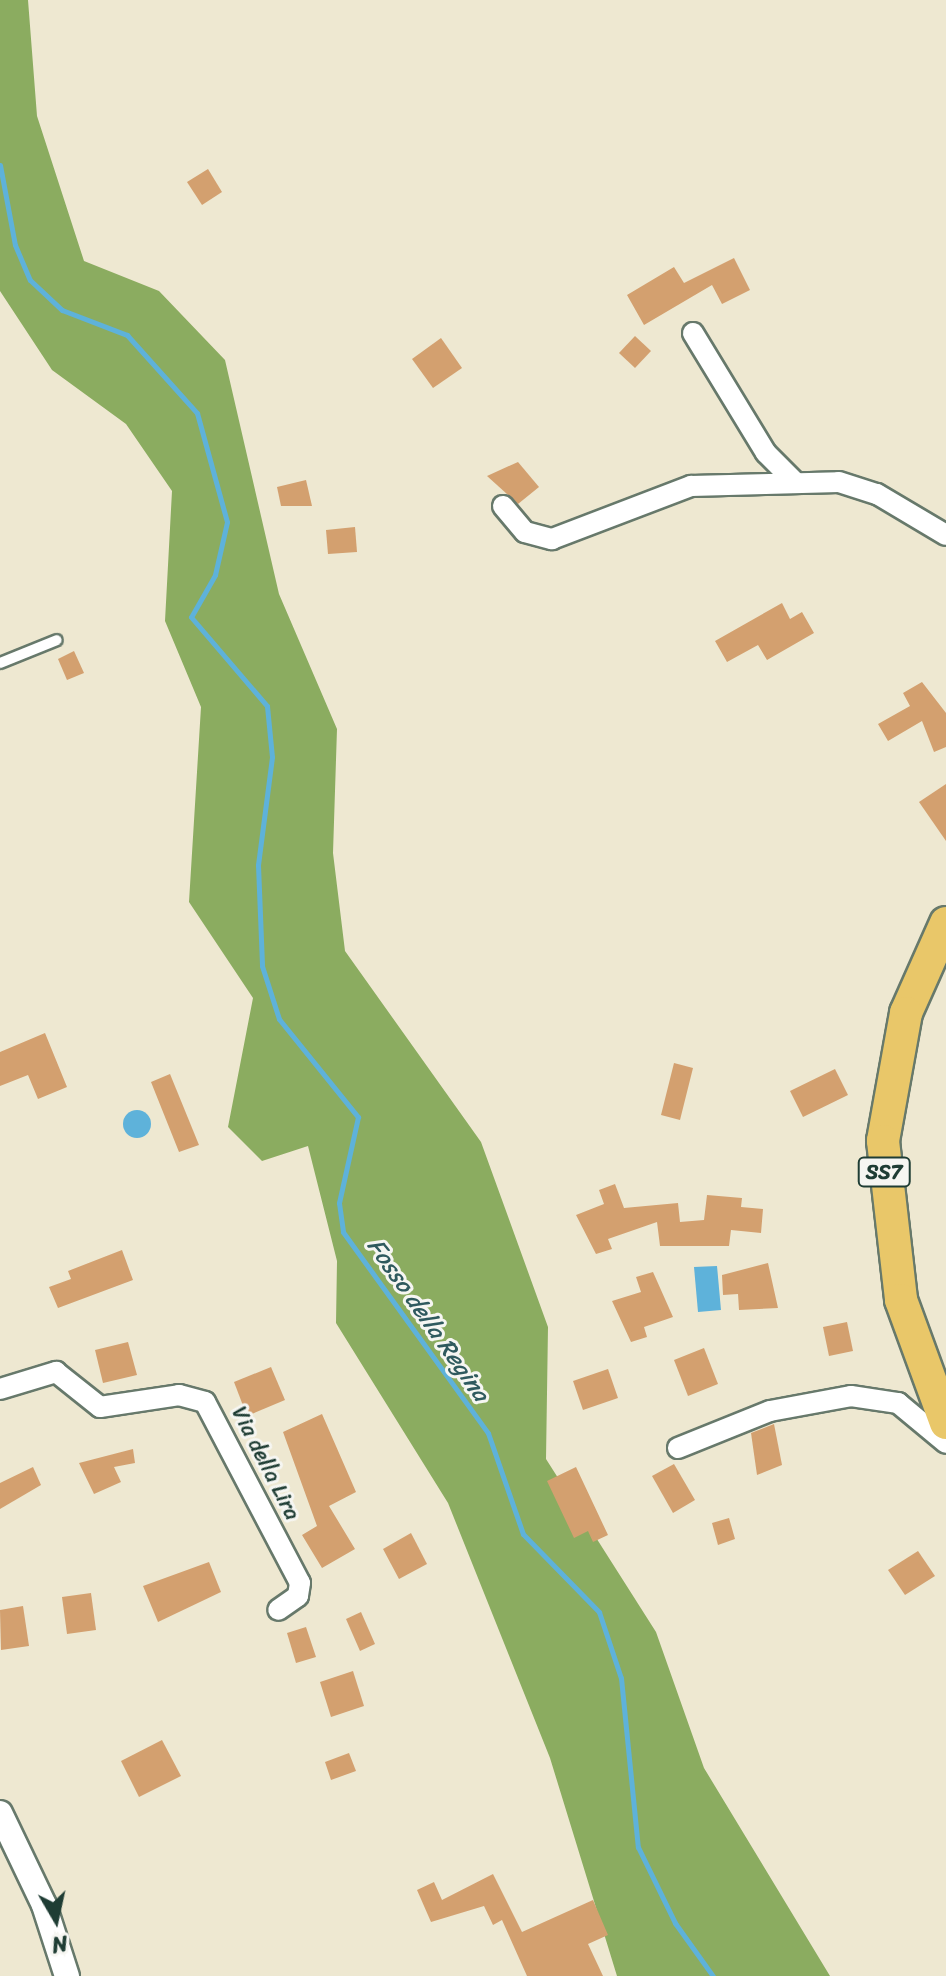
<!DOCTYPE html>
<style>
body{margin:0}
#map{position:relative;width:946px;height:1976px;overflow:hidden;background:#eee8d1;font-family:Sriracha,sans-serif}
div>[style]{position:absolute}
[style*='--x']{left:calc(var(--x)*1px);top:calc(var(--y)*1px);width:calc(var(--w)*1px);rotate:calc(var(--a)*1deg)}
.forest>*{inset:0;background:#8bac60}
.water>*{inset:0;background:#5eb2da}
.round{border-radius:50%}
.stream>*{height:5px;margin:-2.5px;padding:0 2.5px;transform-origin:2.5px;border-radius:2.5px;background:#5eb2da}
.building>*{inset:0;background:#d3a06f}
.roads{filter:drop-shadow(2px 0 #67796b) drop-shadow(-2px 0 #67796b) drop-shadow(0 2px #67796b) drop-shadow(0 -2px #67796b)}
.service>*{height:10px;margin:-5px;padding:0 5px;transform-origin:5px;border-radius:5px;background:#fff}
.minor>*{height:20px;margin:-10px;padding:0 10px;transform-origin:10px;border-radius:10px;background:#fff}
.tertiary>*{height:24px;margin:-12px;padding:0 12px;transform-origin:12px;border-radius:12px;background:#fff}
.primary>*{height:32px;margin:-16px;padding:0 16px;transform-origin:16px;border-radius:16px;background:#e9c769}
span{translate:-50% -50%;white-space:nowrap;text-align:center;line-height:1.15;-webkit-text-stroke:6px #f6f6f2;paint-order:stroke}
.shield-label span{padding:2px 6px;background:#f6f6f2;border:2px solid;border-radius:6px;-webkit-text-stroke-width:0}
.shield-label{font-size:20px;color:#1f3d34;font-weight:700}
.street-label{font-size:22px;color:#1f3d34}
.water-label{font-size:24px;color:#2f5a5e;font-style:italic}
.north{position:absolute;left:16px;top:1880px;width:80px;height:80px;-webkit-text-stroke:6px #f6f6f2;paint-order:stroke;rotate:171deg;font-size:22px;font-weight:700;line-height:32px;text-align:center;color:#1f3d34}
.north::after{content:'';display:block;margin:auto;width:28px;height:36px;background:#1f3d34;clip-path:polygon(50% 0,100% 100%,50% 72%,0 100%)}
</style>
<div id="map">
<div class="forest">
<div style="clip-path:polygon(0 0,28px 0,37px 116px,84px 261px,159px 291px,225px 360px,279px 594px,337px 729px,333px 853px,345px 951px,481px 1142px,548px 1327px,546px 1459px,656px 1632px,704px 1768px,830px 1976px,617px 1976px,550px 1758px,448px 1503px,336px 1323px,337px 1261px,308px 1146px,262px 1161px,228px 1127px,253px 998px,189px 902px,201px 707px,165px 621px,172px 491px,126px 424px,52px 370px,0 291px)"></div>
</div>
<div class="water">
<div class="round" style="left:123px;top:1110px;width:28px;height:28px"></div>
<div style="clip-path:polygon(717px 1266px,721px 1310px,698px 1312px,694px 1267px)"></div>
</div>
<div class="stream">
<div style="--x:0;--y:165;--w:81;--a:79.4"></div>
<div style="--x:15;--y:245;--w:38;--a:67"></div>
<div style="--x:30;--y:280;--w:44;--a:43.2"></div>
<div style="--x:62;--y:310;--w:70;--a:21"></div>
<div style="--x:127;--y:335;--w:105;--a:48.1"></div>
<div style="--x:197;--y:413;--w:113;--a:74.6"></div>
<div style="--x:227;--y:522;--w:54;--a:102.8"></div>
<div style="--x:215;--y:575;--w:48;--a:119.7"></div>
<div style="--x:191;--y:617;--w:117;--a:49.5"></div>
<div style="--x:267;--y:706;--w:51;--a:84.4"></div>
<div style="--x:272;--y:757;--w:109;--a:97.4"></div>
<div style="--x:258;--y:865;--w:101;--a:87.7"></div>
<div style="--x:262;--y:966;--w:56;--a:72.2"></div>
<div style="--x:279;--y:1019;--w:126;--a:51.1"></div>
<div style="--x:358;--y:1117;--w:88;--a:102.5"></div>
<div style="--x:339;--y:1203;--w:29;--a:82"></div>
<div style="--x:343;--y:1232;--w:248;--a:54.2"></div>
<div style="--x:488;--y:1433;--w:107;--a:70.9"></div>
<div style="--x:523;--y:1534;--w:109;--a:45.7"></div>
<div style="--x:599;--y:1612;--w:70;--a:71.6"></div>
<div style="--x:621;--y:1678;--w:170;--a:84.3"></div>
<div style="--x:638;--y:1847;--w:85;--a:64"></div>
<div style="--x:675;--y:1923;--w:65;--a:54.4"></div>
</div>
<div class="building">
<div style="clip-path:polygon(208px 169px,222px 192px,202px 205px,187px 182px)"></div>
<div style="clip-path:polygon(734px 258px,750px 290px,722px 304px,712px 285px,644px 325px,627px 295px,674px 267px,684px 283px)"></div>
<div style="clip-path:polygon(635px 336px,651px 351px,635px 368px,619px 353px)"></div>
<div style="clip-path:polygon(441px 338px,462px 368px,433px 388px,412px 359px)"></div>
<div style="clip-path:polygon(518px 462px,539px 487px,518px 504px,487px 476px)"></div>
<div style="clip-path:polygon(306px 480px,312px 506px,281px 506px,277px 487px)"></div>
<div style="clip-path:polygon(355px 527px,357px 552px,328px 554px,326px 530px)"></div>
<div style="clip-path:polygon(782px 603px,790px 619px,802px 612px,814px 633px,767px 660px,758px 645px,727px 662px,715px 641px)"></div>
<div style="clip-path:polygon(74px 651px,84px 673px,67px 680px,58px 659px)"></div>
<div style="clip-path:polygon(922px 682px,946px 713px,946px 747px,934px 752px,922px 721px,888px 741px,878px 724px,910px 706px,903px 693px)"></div>
<div style="clip-path:polygon(946px 784px,946px 841px,919px 802px)"></div>
<div style="clip-path:polygon(45px 1033px,67px 1087px,38px 1099px,28px 1075px,0 1086px,0 1052px)"></div>
<div style="clip-path:polygon(674px 1063px,693px 1068px,680px 1120px,661px 1115px)"></div>
<div style="clip-path:polygon(835px 1069px,848px 1095px,803px 1117px,790px 1091px)"></div>
<div style="clip-path:polygon(170px 1074px,199px 1145px,179px 1152px,151px 1082px)"></div>
<div style="clip-path:polygon(615px 1184px,624px 1208px,678px 1203px,680px 1222px,704px 1220px,707px 1195px,742px 1198px,741px 1207px,763px 1209px,761px 1233px,731px 1230px,729px 1246px,660px 1246px,657px 1222px,608px 1239px,612px 1249px,596px 1254px,576px 1215px,604px 1204px,599px 1190px)"></div>
<div style="clip-path:polygon(122px 1250px,133px 1280px,58px 1308px,49px 1287px,71px 1279px,68px 1271px)"></div>
<div style="clip-path:polygon(768px 1263px,778px 1308px,739px 1310px,738px 1294px,723px 1295px,722px 1275px)"></div>
<div style="clip-path:polygon(653px 1272px,673px 1317px,644px 1327px,647px 1337px,631px 1342px,612px 1301px,641px 1292px,636px 1277px)"></div>
<div style="clip-path:polygon(847px 1322px,853px 1351px,829px 1356px,823px 1327px)"></div>
<div style="clip-path:polygon(128px 1342px,137px 1375px,103px 1383px,95px 1350px)"></div>
<div style="clip-path:polygon(704px 1348px,718px 1384px,688px 1396px,674px 1360px)"></div>
<div style="clip-path:polygon(271px 1367px,285px 1400px,247px 1416px,234px 1382px)"></div>
<div style="clip-path:polygon(608px 1369px,618px 1398px,583px 1410px,573px 1381px)"></div>
<div style="clip-path:polygon(322px 1414px,356px 1492px,329px 1506px,355px 1549px,322px 1568px,302px 1535px,317px 1526px,283px 1432px)"></div>
<div style="clip-path:polygon(774px 1424px,782px 1465px,757px 1475px,751px 1433px)"></div>
<div style="clip-path:polygon(133px 1449px,135px 1463px,114px 1467px,121px 1482px,94px 1494px,79px 1463px)"></div>
<div style="clip-path:polygon(674px 1464px,695px 1500px,673px 1513px,652px 1476px)"></div>
<div style="clip-path:polygon(33px 1467px,41px 1485px,0 1509px,0 1483px)"></div>
<div style="clip-path:polygon(576px 1467px,608px 1535px,593px 1542px,588px 1531px,574px 1538px,547px 1481px)"></div>
<div style="clip-path:polygon(729px 1518px,735px 1539px,718px 1545px,712px 1523px)"></div>
<div style="clip-path:polygon(411px 1533px,427px 1564px,399px 1579px,383px 1549px)"></div>
<div style="clip-path:polygon(918px 1551px,935px 1576px,905px 1595px,888px 1570px)"></div>
<div style="clip-path:polygon(209px 1562px,221px 1592px,158px 1622px,143px 1586px)"></div>
<div style="clip-path:polygon(91px 1593px,96px 1630px,67px 1634px,62px 1597px)"></div>
<div style="clip-path:polygon(23px 1606px,29px 1646px,1px 1650px,0 1610px)"></div>
<div style="clip-path:polygon(361px 1612px,375px 1644px,360px 1651px,346px 1619px)"></div>
<div style="clip-path:polygon(306px 1627px,316px 1657px,296px 1663px,287px 1633px)"></div>
<div style="clip-path:polygon(353px 1671px,364px 1706px,331px 1717px,320px 1682px)"></div>
<div style="clip-path:polygon(162px 1740px,181px 1776px,139px 1797px,121px 1761px)"></div>
<div style="clip-path:polygon(349px 1753px,356px 1771px,331px 1780px,325px 1762px)"></div>
<div style="clip-path:polygon(493px 1874px,522px 1932px,593px 1900px,608px 1935px,588px 1944px,603px 1976px,527px 1976px,502px 1920px,493px 1925px,484px 1906px,431px 1922px,417px 1890px,434px 1882px,442px 1900px)"></div>
</div>
<div class="roads">
<div class="service">
<div style="--x:0;--y:663;--w:61;--a:-22"></div>
</div>
<div class="minor">
<div style="--x:693;--y:333;--w:140;--a:58.7"></div>
<div style="--x:766;--y:453;--w:41;--a:45"></div>
<div style="--x:503;--y:506;--w:34;--a:50"></div>
<div style="--x:525;--y:532;--w:28;--a:15"></div>
<div style="--x:552;--y:539;--w:149;--a:-20.9"></div>
<div style="--x:691;--y:486;--w:148;--a:-1.5"></div>
<div style="--x:839;--y:482;--w:40;--a:18"></div>
<div style="--x:877;--y:494;--w:80;--a:30.7"></div>
<div style="--x:0;--y:1389;--w:59;--a:-16.9"></div>
<div style="--x:56;--y:1372;--w:56;--a:38.5"></div>
<div style="--x:100;--y:1407;--w:80;--a:-8.6"></div>
<div style="--x:179;--y:1395;--w:27;--a:15"></div>
<div style="--x:205;--y:1402;--w:204;--a:62.3"></div>
<div style="--x:300;--y:1583;--w:13;--a:99"></div>
<div style="--x:298;--y:1596;--w:24;--a:145"></div>
<div style="--x:678;--y:1448;--w:99;--a:-21.9"></div>
<div style="--x:770;--y:1411;--w:82;--a:-10.5"></div>
<div style="--x:851;--y:1396;--w:48;--a:8.5"></div>
<div style="--x:898;--y:1403;--w:62;--a:39.8"></div>
</div>
<div class="tertiary">
<div style="--x:0;--y:1813;--w:102;--a:64.4"></div>
<div style="--x:44;--y:1905;--w:75;--a:72.1"></div>
</div>
<div class="primary">
<div style="--x:946;--y:923;--w:98;--a:114"></div>
<div style="--x:906;--y:1013;--w:130;--a:100.2"></div>
<div style="--x:883;--y:1141;--w:160;--a:83.5"></div>
<div style="--x:901;--y:1300;--w:131;--a:69.9"></div>
</div>
</div>
<div class="shield-label">
<span style="left:884px;top:1172px">SS7</span>
</div>
<div class="street-label">
<span style="left:266px;top:1463px;rotate:63deg">Via della Lira</span>
</div>
<div class="water-label">
<span style="left:428px;top:1320px;rotate:55deg">Fosso della Regina</span>
</div>
<div class="north">N</div>
</div>
